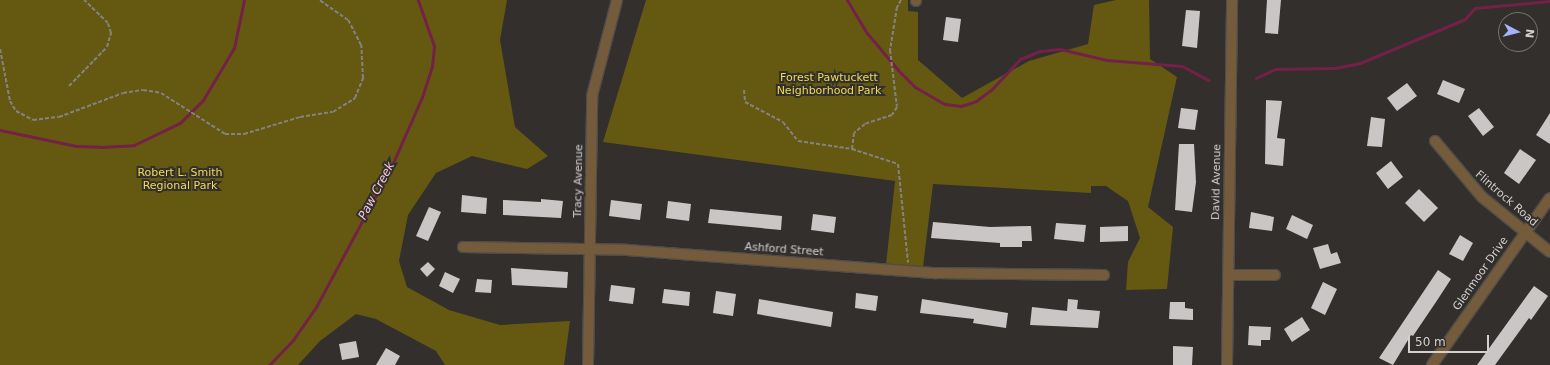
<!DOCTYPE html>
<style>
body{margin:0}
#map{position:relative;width:1550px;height:365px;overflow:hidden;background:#322f2d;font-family:"DejaVu Sans",sans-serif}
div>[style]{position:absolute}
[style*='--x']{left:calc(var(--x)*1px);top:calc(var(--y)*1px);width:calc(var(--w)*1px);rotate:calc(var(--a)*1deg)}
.green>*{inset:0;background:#655912}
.stream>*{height:3px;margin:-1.5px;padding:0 1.5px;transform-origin:1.5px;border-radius:1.5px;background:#742148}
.building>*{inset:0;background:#cbc6c6}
.path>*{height:2px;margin-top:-1px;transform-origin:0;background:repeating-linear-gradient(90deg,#858281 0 4px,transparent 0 6px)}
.roads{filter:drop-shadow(1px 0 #4f4c4a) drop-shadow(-1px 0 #4f4c4a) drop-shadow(0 1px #4f4c4a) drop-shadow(0 -1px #4f4c4a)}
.minor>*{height:10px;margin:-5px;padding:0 5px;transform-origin:5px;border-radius:5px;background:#735b3c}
span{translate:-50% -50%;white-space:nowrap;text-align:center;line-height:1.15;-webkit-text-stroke:4px #322f2d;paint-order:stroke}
.park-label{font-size:11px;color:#f2da53}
.street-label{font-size:11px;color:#d3d1d0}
.water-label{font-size:12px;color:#f8c6d7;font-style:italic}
.north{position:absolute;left:1498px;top:12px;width:40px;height:40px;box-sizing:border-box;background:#322f2d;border:1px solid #72706e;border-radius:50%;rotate:97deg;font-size:11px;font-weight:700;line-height:16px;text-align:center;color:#d3d1d0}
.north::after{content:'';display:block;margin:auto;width:14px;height:18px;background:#a6b1fc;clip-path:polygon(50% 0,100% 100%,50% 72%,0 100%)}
.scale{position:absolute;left:1408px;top:335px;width:81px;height:18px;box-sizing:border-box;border:2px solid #d3d1d0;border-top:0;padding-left:5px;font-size:12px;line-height:14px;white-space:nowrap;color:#d3d1d0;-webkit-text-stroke:3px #322f2d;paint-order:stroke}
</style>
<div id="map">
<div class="green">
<div style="clip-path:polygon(0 0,507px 0,500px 40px,515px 127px,548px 156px,527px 169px,472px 156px,436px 173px,408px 215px,399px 261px,407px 287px,449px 310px,500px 325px,570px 321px,564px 365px,445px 365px,436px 351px,376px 319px,356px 314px,320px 341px,298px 365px,0 365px)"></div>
<div style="clip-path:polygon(646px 0,908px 0,908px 11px,918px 12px,918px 60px,962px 98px,1029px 61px,1088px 44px,1094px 5px,1116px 0,1149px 0,1150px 59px,1177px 77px,1148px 207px,1173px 227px,1167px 289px,1126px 290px,1128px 262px,1140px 238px,1128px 201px,1106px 186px,1091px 186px,1091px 193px,933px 184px,923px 267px,886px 265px,895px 181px,603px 142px)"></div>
</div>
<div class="stream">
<div style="--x:847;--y:0;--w:39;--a:59"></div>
<div style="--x:867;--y:33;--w:48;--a:50"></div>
<div style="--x:898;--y:70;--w:24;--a:45"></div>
<div style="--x:915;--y:87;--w:34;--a:30"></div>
<div style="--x:945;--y:104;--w:16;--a:7"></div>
<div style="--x:961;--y:106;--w:16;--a:-18"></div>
<div style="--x:976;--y:101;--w:21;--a:-37"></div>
<div style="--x:993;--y:88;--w:40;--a:-47"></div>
<div style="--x:1020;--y:59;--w:22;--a:-22"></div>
<div style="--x:1040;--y:51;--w:20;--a:-6"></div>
<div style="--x:1060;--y:49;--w:48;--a:13.2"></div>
<div style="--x:1107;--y:60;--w:75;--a:4.6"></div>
<div style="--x:1182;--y:66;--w:30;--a:28"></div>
<div style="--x:1256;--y:78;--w:21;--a:-25"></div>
<div style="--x:1275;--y:69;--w:60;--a:-1"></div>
<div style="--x:1335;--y:68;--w:25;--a:-11"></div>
<div style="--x:1360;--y:63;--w:114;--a:-22.7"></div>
<div style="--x:1465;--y:19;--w:15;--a:-48"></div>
<div style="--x:1475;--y:8;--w:75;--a:-5.3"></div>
<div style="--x:0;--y:130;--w:78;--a:11.9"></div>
<div style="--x:76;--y:146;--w:25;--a:2"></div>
<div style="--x:101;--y:147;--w:33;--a:-3"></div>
<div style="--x:134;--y:145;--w:51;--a:-25.6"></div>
<div style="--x:180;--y:123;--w:33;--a:-45"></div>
<div style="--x:203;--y:100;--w:61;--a:-59.2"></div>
<div style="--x:234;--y:48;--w:49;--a:-78.2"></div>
<div style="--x:269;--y:365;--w:35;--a:-46"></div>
<div style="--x:293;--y:340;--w:40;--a:-55.1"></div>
<div style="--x:316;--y:307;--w:161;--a:-61.8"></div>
<div style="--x:392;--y:165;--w:74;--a:-66.2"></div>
<div style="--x:422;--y:97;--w:33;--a:-72"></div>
<div style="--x:432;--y:66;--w:20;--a:-84"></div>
<div style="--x:434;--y:46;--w:49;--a:-109.2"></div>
</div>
<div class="building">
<div style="clip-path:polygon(1267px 0,1281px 0,1278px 34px,1265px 33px)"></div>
<div style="clip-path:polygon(1186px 10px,1200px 11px,1197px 48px,1182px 46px)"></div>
<div style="clip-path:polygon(946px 17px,961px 19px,958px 42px,943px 40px)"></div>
<div style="clip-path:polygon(1443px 80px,1465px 89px,1459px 103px,1437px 94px)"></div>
<div style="clip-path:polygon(1407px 83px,1417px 96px,1397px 111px,1387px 98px)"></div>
<div style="clip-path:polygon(1266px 100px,1282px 101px,1277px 138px,1285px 139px,1283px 166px,1265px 164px)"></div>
<div style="clip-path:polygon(1181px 108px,1198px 110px,1195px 130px,1178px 128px)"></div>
<div style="clip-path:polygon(1479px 108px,1494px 127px,1483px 136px,1468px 116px)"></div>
<div style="clip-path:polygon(1550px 113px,1550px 144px,1536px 135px)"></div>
<div style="clip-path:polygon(1371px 117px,1385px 119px,1382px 147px,1367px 146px)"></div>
<div style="clip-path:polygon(1179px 144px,1194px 144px,1196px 182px,1192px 212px,1175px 210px)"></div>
<div style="clip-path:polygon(1520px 149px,1536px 160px,1519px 184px,1504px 173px)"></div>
<div style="clip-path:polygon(1391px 161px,1403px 177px,1388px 189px,1376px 173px)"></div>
<div style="clip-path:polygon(1419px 189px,1438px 208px,1424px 222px,1405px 203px)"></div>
<div style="clip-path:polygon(462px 195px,487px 198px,486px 214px,461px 212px)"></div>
<div style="clip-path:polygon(541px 199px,563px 201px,561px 218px,503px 215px,503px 200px,541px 202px)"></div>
<div style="clip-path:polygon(611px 200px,642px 204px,640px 220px,609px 216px)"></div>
<div style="clip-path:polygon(668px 201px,691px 204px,689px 221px,666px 218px)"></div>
<div style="clip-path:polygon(429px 207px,441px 212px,428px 241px,416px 236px)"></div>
<div style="clip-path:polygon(710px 209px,782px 216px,781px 230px,708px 223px)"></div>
<div style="clip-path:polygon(1251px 212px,1274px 217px,1272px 231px,1249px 228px)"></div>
<div style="clip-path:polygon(813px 214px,836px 217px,834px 233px,811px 230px)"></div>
<div style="clip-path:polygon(1292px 215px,1313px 225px,1307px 239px,1286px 229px)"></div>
<div style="clip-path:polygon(933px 222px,990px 227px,1031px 226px,1032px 241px,1022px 241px,1022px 247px,1000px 247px,1000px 243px,931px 238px)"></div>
<div style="clip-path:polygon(1056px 223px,1086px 225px,1084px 242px,1054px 239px)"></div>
<div style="clip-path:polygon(1128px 226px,1128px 241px,1100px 242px,1100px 227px)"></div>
<div style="clip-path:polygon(1460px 235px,1473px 243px,1463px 261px,1449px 254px)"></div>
<div style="clip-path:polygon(1328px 244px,1331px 254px,1337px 252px,1341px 263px,1320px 269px,1313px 248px)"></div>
<div style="clip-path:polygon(428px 262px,435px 269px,427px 277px,420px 269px)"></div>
<div style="clip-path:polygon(511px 268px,568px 272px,567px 288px,512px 285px)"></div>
<div style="clip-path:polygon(1438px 270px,1451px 279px,1436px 302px,1413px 336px,1411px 335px,1393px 365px,1379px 358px)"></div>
<div style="clip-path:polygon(445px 272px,460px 279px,453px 293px,439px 286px)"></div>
<div style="clip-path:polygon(477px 279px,492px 280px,491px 293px,475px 292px)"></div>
<div style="clip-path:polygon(1323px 282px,1337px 289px,1325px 315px,1311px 308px)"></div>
<div style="clip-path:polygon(611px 285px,635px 288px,633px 304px,609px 301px)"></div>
<div style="clip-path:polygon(1534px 286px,1548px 296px,1531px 320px,1529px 318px,1495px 365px,1477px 365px)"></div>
<div style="clip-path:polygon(664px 289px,690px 292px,689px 306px,662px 303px)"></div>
<div style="clip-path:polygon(716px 291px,736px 294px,733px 316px,713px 313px)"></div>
<div style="clip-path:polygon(856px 293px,878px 296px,876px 311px,855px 308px)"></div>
<div style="clip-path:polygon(759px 299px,833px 312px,831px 327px,757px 314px)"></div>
<div style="clip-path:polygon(922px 299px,1008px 313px,1006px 328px,973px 323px,974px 319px,920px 313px)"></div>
<div style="clip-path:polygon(1068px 299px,1078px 300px,1077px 309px,1100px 311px,1098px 328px,1030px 325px,1032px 307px,1067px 311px)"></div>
<div style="clip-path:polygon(1170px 302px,1185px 302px,1185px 308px,1193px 309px,1193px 320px,1169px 319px)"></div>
<div style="clip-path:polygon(1302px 317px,1310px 330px,1292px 342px,1284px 329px)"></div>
<div style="clip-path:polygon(1249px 326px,1271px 327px,1270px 340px,1261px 340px,1261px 346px,1248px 345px)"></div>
<div style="clip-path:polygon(356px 341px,359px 357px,342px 360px,339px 344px)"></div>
<div style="clip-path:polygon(1173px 346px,1193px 347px,1192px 365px,1173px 365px)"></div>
<div style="clip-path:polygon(386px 348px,400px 356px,395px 365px,376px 365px)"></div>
</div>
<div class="path">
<div style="--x:901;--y:0;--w:8;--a:120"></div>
<div style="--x:897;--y:7;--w:44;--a:99.2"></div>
<div style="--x:890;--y:50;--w:57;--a:83"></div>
<div style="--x:897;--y:107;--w:9;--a:122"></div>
<div style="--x:892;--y:115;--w:28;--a:162"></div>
<div style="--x:865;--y:124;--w:14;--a:141"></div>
<div style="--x:854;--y:133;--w:16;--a:97"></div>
<div style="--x:852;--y:149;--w:48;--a:18.1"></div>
<div style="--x:898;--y:164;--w:99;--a:84.2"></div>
<div style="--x:0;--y:49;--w:53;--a:79.1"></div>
<div style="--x:10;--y:101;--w:12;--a:59"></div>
<div style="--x:16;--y:111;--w:19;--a:28"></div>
<div style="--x:33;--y:120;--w:26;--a:-7"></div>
<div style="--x:59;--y:117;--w:68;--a:-20.6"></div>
<div style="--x:123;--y:93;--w:20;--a:-9"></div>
<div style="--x:143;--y:90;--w:18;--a:9"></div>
<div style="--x:161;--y:93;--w:76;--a:32.6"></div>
<div style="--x:225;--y:134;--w:19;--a:0"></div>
<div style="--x:244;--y:134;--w:59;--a:-16.9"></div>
<div style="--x:300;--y:117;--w:33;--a:-9"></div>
<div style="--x:333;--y:112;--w:26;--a:-32"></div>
<div style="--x:355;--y:98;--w:22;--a:-68"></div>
<div style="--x:363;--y:78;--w:33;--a:-93"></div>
<div style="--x:361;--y:45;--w:28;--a:-117"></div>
<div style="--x:348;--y:20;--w:35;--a:-145"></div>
<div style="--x:69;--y:86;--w:54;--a:-45.7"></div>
<div style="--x:107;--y:47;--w:15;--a:-74"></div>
<div style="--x:111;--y:33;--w:10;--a:-107"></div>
<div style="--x:108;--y:23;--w:33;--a:-136"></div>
<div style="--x:744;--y:90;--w:12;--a:85"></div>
<div style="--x:745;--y:102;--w:43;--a:27.8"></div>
<div style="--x:783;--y:122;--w:24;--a:52"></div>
<div style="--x:798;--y:141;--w:55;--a:8.4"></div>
</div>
<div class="roads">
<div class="minor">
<div style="--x:916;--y:1;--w:1;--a:-90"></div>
<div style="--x:1435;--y:141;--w:73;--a:50"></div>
<div style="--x:1482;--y:197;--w:87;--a:39"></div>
<div style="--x:463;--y:247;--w:164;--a:1"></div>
<div style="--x:627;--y:250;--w:310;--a:4.3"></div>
<div style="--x:936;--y:273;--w:168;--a:0.7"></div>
<div style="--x:1228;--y:275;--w:47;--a:0"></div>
<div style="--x:588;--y:365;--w:269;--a:-89.1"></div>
<div style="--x:592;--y:96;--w:99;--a:-75.4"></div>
<div style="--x:1227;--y:365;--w:365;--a:-89.2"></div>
<div style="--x:1432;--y:365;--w:204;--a:-54.8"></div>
</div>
</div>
<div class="park-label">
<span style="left:829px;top:85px">Forest Pawtuckett<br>Neighborhood Park</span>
<span style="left:180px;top:180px">Robert L. Smith<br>Regional Park</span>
</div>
<div class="street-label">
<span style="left:579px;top:181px;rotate:-89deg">Tracy Avenue</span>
<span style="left:1217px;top:182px;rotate:-89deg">David Avenue</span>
<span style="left:1506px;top:199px;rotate:41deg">Flintrock Road</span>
<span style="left:784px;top:250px;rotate:4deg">Ashford Street</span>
<span style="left:1481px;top:274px;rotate:-55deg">Glenmoor Drive</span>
</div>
<div class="water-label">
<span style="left:377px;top:191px;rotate:-62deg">Paw Creek</span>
</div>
<div class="north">N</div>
<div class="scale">50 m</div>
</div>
